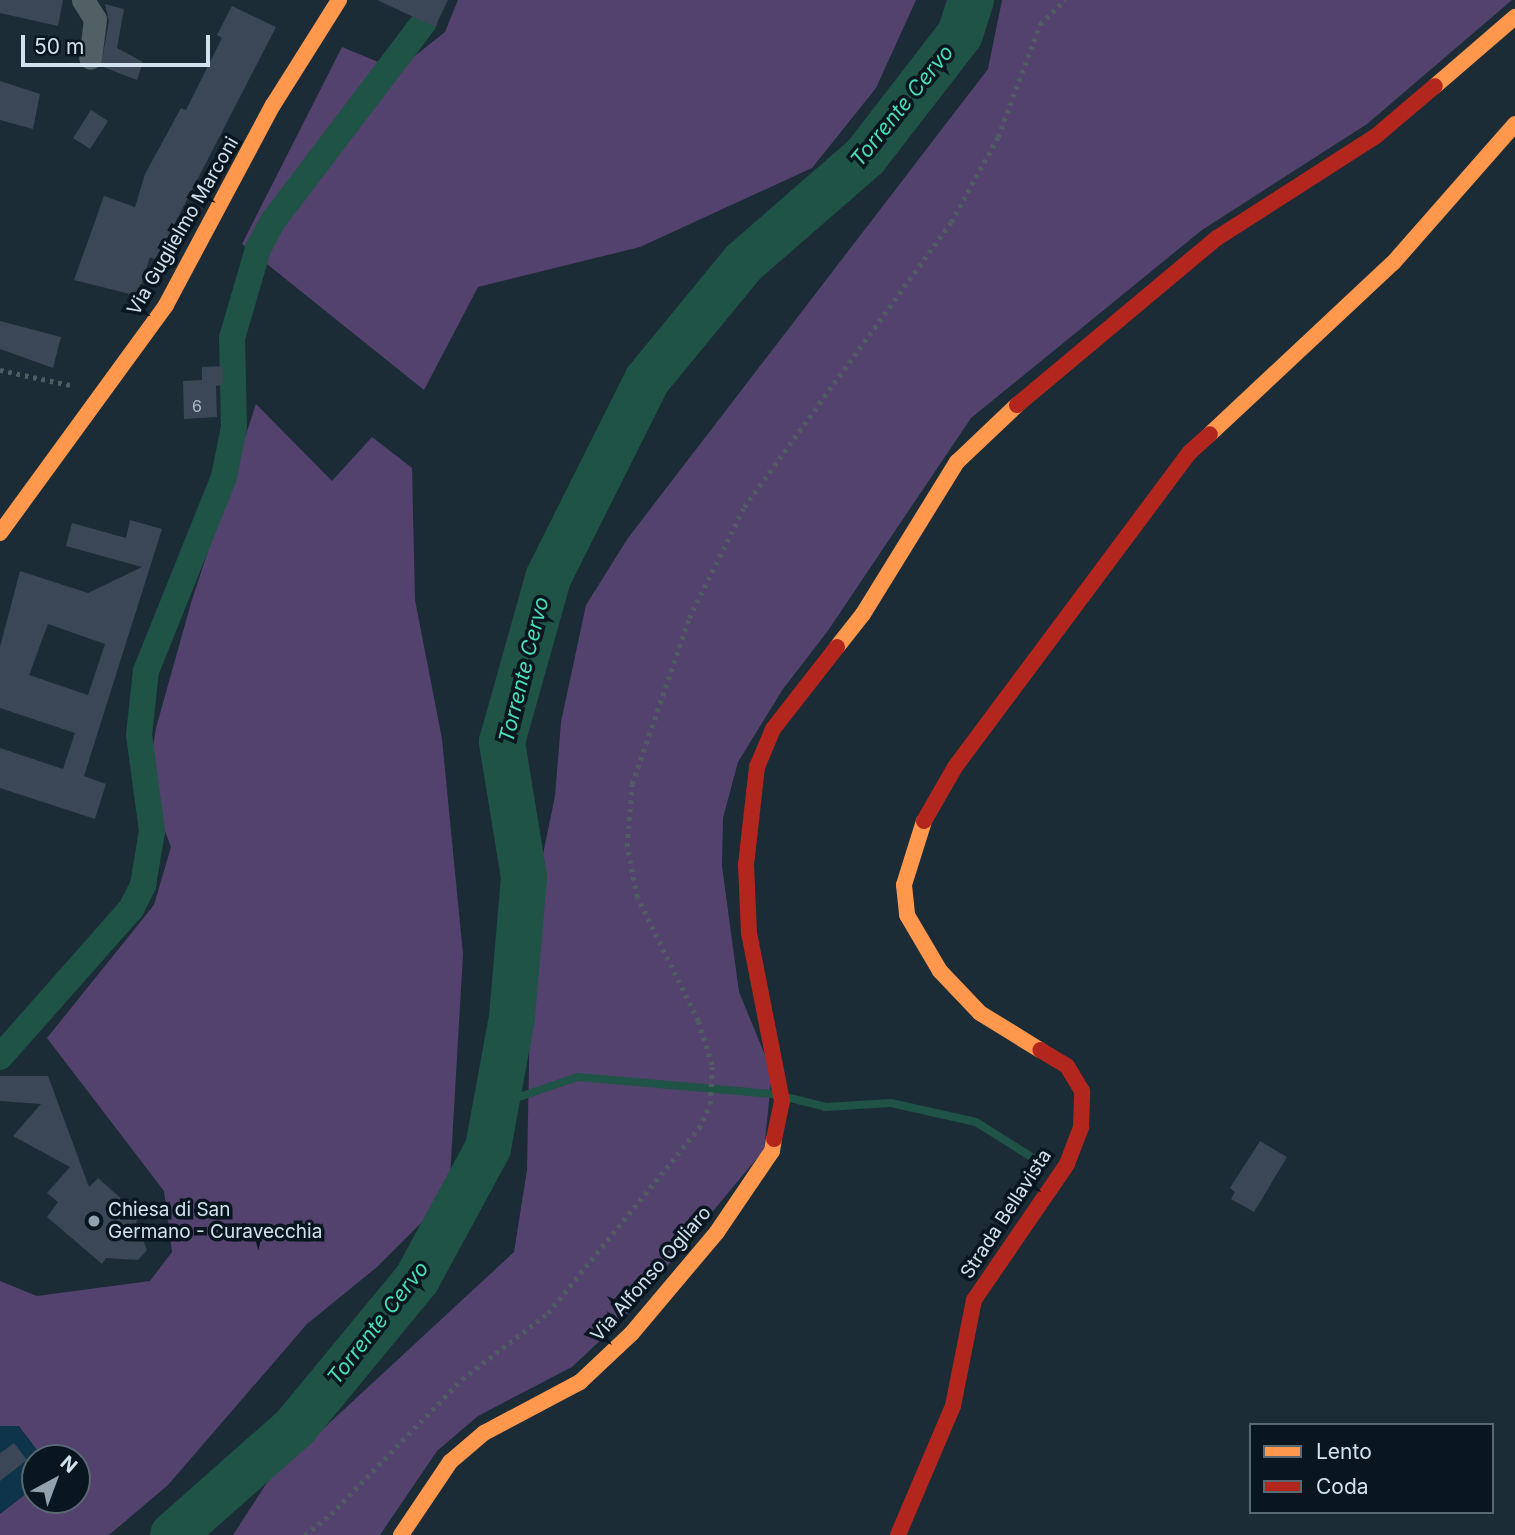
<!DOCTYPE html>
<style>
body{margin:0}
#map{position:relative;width:1515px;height:1535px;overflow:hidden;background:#1b2c37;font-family:Inter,sans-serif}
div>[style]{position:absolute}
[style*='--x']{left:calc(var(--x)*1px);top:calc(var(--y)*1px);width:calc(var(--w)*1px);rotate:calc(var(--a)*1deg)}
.built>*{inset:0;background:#0e3449}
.green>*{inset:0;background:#53426d}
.stream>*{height:8px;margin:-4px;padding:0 4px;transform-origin:4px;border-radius:4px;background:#1e5345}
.canal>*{height:26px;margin:-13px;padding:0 13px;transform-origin:13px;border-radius:13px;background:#1e5345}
.river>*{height:46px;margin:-23px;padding:0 23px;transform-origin:23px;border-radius:23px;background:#1e5345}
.building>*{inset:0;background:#3b4657}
.path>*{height:4.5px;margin-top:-2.25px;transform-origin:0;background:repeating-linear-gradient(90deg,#4f5d62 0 3.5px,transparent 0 8.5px)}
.street>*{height:23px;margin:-11.5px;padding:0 11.5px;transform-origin:11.5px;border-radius:11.5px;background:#516065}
.slow>*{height:16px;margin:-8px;padding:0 8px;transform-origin:8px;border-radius:8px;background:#ff974d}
.jam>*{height:16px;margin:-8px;padding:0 8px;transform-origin:8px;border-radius:8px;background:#b3261e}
.dots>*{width:19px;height:19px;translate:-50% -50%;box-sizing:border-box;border:4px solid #09161f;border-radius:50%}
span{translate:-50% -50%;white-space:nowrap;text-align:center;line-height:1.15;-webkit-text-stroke:7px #09161f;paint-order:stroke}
.number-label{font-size:16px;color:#acbbc8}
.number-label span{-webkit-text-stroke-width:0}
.street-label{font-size:19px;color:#d1e2ee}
.poi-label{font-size:19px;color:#d1e2ee}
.left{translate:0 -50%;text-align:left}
.water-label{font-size:21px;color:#47dfb5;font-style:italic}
.legend{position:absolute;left:1249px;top:1423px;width:245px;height:91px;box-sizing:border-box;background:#09161f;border:2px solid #596872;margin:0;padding:9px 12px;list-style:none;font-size:21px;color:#d1e2ee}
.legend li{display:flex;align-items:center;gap:14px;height:35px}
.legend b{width:35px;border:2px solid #596872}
.north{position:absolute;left:21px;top:1444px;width:70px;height:70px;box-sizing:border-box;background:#09161f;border:2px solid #596872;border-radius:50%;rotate:41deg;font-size:19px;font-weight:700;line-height:28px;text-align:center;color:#d1e2ee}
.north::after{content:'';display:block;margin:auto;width:24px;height:32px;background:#91a2ae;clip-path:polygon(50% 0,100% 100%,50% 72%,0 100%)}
.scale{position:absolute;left:21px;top:35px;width:189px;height:32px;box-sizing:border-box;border:4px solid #d1e2ee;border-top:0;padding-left:9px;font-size:21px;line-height:24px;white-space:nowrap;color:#d1e2ee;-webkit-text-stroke:5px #09161f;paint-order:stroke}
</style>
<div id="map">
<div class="built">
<div style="clip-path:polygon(0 1426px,18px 1426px,43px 1458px,35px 1458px,30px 1491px,0 1514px)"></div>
</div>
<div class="green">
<div style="clip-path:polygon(458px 0,916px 0,876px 88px,812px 168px,640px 247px,478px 287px,424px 390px,242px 244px,342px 47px,397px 70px,445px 32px)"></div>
<div style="clip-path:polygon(1002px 0,1512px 0,1367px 124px,1202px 230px,971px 418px,827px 632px,783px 689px,738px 762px,723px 818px,722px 866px,739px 992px,772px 1072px,764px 1150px,621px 1321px,572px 1367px,478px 1416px,437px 1451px,380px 1535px,233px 1535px,270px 1478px,514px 1252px,527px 1170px,532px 908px,555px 796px,561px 722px,586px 605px,628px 538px,988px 69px)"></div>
<div style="clip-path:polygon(256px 404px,332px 481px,372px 437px,412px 468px,415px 600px,442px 739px,463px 954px,449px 1195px,377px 1267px,307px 1324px,168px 1485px,109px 1535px,0 1535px,0 1514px,30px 1491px,35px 1478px,35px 1500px,77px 1500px,77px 1458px,43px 1458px,19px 1426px,0 1426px,0 1281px,37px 1296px,150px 1281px,172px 1252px,164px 1191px,47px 1038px,154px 905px,171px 847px,147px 783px,156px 728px,191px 603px)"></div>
</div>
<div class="stream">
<div style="--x:790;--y:1098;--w:36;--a:14"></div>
<div style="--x:825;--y:1107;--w:66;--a:-3.5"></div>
<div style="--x:891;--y:1103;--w:87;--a:12.6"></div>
<div style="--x:976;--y:1122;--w:73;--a:32.2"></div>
<div style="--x:496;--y:1105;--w:87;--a:-18.9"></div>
<div style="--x:578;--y:1077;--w:197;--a:5"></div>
</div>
<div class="canal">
<div style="--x:0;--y:1057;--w:198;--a:-48.5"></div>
<div style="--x:131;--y:909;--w:27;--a:-63"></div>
<div style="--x:143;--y:885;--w:55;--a:-80.5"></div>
<div style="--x:152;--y:831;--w:97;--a:-97.7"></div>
<div style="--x:139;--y:735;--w:64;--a:-83.8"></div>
<div style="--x:146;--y:671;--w:209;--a:-68.1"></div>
<div style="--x:224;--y:477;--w:51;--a:-78.7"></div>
<div style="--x:234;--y:427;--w:89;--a:-91.3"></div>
<div style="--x:232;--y:338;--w:93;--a:-73.7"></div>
<div style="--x:258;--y:249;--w:32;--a:-62"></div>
<div style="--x:273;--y:221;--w:250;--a:-52.8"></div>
</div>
<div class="river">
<div style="--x:173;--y:1535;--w:163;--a:-41.5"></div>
<div style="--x:295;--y:1427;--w:192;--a:-50.5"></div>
<div style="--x:417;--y:1279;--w:149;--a:-61.5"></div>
<div style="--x:488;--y:1148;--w:133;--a:-79.6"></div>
<div style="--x:512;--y:1017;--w:141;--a:-85.1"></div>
<div style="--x:524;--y:877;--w:137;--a:-99.3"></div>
<div style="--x:502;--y:742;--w:170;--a:-74.3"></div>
<div style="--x:548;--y:578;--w:221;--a:-63.4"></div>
<div style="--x:647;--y:380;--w:151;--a:-50.6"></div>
<div style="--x:743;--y:263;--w:162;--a:-41"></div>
<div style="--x:865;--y:157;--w:155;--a:-52.3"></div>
<div style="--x:960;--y:34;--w:36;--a:-72"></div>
</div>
<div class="building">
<div style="clip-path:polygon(0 0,63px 0,58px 26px,0 13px)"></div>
<div style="clip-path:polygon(377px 0,448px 0,435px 27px)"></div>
<div style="clip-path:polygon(105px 4px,124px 9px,117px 48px,143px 62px,137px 80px,101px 66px,109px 21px)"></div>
<div style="clip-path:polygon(232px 6px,276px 27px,156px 260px,150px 257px,138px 296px,74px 280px,104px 196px,135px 207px,145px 174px,181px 108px,186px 110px,222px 38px,217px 35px)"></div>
<div style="clip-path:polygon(0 81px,40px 94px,33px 129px,0 120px)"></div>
<div style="clip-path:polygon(91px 110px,108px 121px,90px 149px,73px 138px)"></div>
<div style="clip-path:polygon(0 321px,61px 337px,53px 368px,0 349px)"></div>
<div style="clip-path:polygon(223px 366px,223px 385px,216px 386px,217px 417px,184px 419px,183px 381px,202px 380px,202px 367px)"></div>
<div style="clip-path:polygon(evenodd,130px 520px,162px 529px,84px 776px,106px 784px,95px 819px,0 788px,0 748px,63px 769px,75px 733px,0 708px,0 647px,20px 571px,88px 593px,142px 567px,66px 546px,72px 523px,126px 538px,130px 520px,48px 624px,105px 644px,88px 695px,29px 675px,48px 624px)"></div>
<div style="clip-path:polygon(0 1076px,48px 1076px,89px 1187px,98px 1178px,141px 1216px,136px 1222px,147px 1250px,138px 1260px,106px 1258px,102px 1264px,47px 1217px,58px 1202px,47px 1193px,70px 1167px,13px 1136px,41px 1104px,0 1101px)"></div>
<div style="clip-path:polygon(1260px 1141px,1287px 1157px,1254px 1212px,1231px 1199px,1235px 1192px,1230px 1188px)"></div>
<div style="clip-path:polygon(14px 1443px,27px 1460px,0 1481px,0 1453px)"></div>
</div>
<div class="path">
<div style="--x:0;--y:370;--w:76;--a:12.2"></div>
<div style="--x:305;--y:1535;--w:33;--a:-39"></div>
<div style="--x:331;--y:1514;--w:188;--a:-45.9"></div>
<div style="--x:462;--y:1379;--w:108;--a:-37.5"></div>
<div style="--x:548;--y:1313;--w:239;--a:-50.8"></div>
<div style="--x:699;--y:1128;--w:26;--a:-65"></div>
<div style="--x:710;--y:1104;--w:39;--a:-87"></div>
<div style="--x:712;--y:1065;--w:46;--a:-107.7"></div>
<div style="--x:698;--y:1021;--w:138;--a:-116.2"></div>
<div style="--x:637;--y:897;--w:52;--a:-101.1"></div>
<div style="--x:627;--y:846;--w:62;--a:-85.4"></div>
<div style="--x:632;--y:784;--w:176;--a:-71"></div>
<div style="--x:689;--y:618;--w:124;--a:-63.6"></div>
<div style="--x:744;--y:507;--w:352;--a:-54"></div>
<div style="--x:951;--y:222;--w:97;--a:-61.1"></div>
<div style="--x:998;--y:137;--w:121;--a:-69.6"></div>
<div style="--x:1040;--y:24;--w:35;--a:-44"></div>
</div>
<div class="street">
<div style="--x:83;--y:0;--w:22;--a:58"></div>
<div style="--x:95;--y:19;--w:39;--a:97"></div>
</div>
<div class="slow">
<div style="--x:1435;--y:86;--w:106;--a:-40.8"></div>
<div style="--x:1210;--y:434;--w:250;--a:-43.1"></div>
<div style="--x:1393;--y:263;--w:185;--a:-48.7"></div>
<div style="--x:0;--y:533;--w:282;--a:-53.9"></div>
<div style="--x:166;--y:305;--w:227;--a:-61.9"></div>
<div style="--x:273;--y:105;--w:124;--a:-57.8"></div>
<div style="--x:837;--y:647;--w:42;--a:-51.8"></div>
<div style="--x:863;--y:614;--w:179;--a:-58.3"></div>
<div style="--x:957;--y:462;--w:83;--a:-43.5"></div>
<div style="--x:924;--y:821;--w:67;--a:107.4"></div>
<div style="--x:904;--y:885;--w:30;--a:84"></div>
<div style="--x:907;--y:915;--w:65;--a:59.5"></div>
<div style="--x:940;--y:971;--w:58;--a:46.4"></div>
<div style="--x:980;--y:1013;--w:70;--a:31.7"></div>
<div style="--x:401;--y:1535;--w:88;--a:-56.1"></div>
<div style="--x:450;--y:1462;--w:45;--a:-40.5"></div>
<div style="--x:484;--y:1433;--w:109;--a:-28"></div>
<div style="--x:580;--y:1382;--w:71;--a:-43.3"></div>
<div style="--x:632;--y:1333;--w:132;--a:-49.9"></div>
<div style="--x:717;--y:1232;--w:98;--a:-55.8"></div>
<div style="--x:772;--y:1151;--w:12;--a:-81"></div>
</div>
<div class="jam">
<div style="--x:1017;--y:405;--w:261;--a:-39.9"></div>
<div style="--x:1217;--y:238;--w:189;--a:-32.7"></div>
<div style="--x:1376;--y:136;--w:77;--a:-40.3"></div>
<div style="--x:924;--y:821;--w:62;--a:-60.1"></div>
<div style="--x:955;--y:767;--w:392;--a:-53.3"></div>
<div style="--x:1189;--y:453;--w:28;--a:-42"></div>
<div style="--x:774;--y:1139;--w:39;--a:-78"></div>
<div style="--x:782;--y:1101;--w:171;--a:-101.1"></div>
<div style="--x:749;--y:933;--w:68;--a:-92.5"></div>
<div style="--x:746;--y:865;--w:99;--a:-83.6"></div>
<div style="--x:757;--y:767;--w:41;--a:-67.2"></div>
<div style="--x:773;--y:729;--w:104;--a:-52"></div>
<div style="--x:898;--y:1535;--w:140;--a:-66.9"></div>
<div style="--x:953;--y:1406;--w:108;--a:-78.8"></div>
<div style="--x:974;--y:1300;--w:165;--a:-55.6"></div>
<div style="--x:1067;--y:1164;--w:40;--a:-69"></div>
<div style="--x:1081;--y:1127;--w:36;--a:-88"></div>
<div style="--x:1082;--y:1091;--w:29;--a:-121"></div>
<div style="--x:1067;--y:1066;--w:31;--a:-149"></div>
</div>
<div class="dots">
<div style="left:94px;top:1221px;background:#91a2ae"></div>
</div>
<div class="number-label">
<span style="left:197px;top:406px">6</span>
</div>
<div class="street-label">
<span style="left:183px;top:226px;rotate:-60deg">Via Guglielmo Marconi</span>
<span style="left:1006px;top:1214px;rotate:-57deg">Strada Bellavista</span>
<span style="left:651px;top:1274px;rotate:-49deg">Via Alfonso Ogliaro</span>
</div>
<div class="poi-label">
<span class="left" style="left:108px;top:1221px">Chiesa di San<br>Germano - Curavecchia</span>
</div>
<div class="water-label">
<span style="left:902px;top:106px;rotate:-51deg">Torrente Cervo</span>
<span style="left:524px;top:670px;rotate:-76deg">Torrente Cervo</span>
<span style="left:378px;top:1323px;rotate:-52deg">Torrente Cervo</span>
</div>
<ul class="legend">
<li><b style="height:9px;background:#ff974d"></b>Lento</li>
<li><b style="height:9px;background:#b3261e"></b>Coda</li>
</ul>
<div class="north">N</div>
<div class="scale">50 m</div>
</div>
